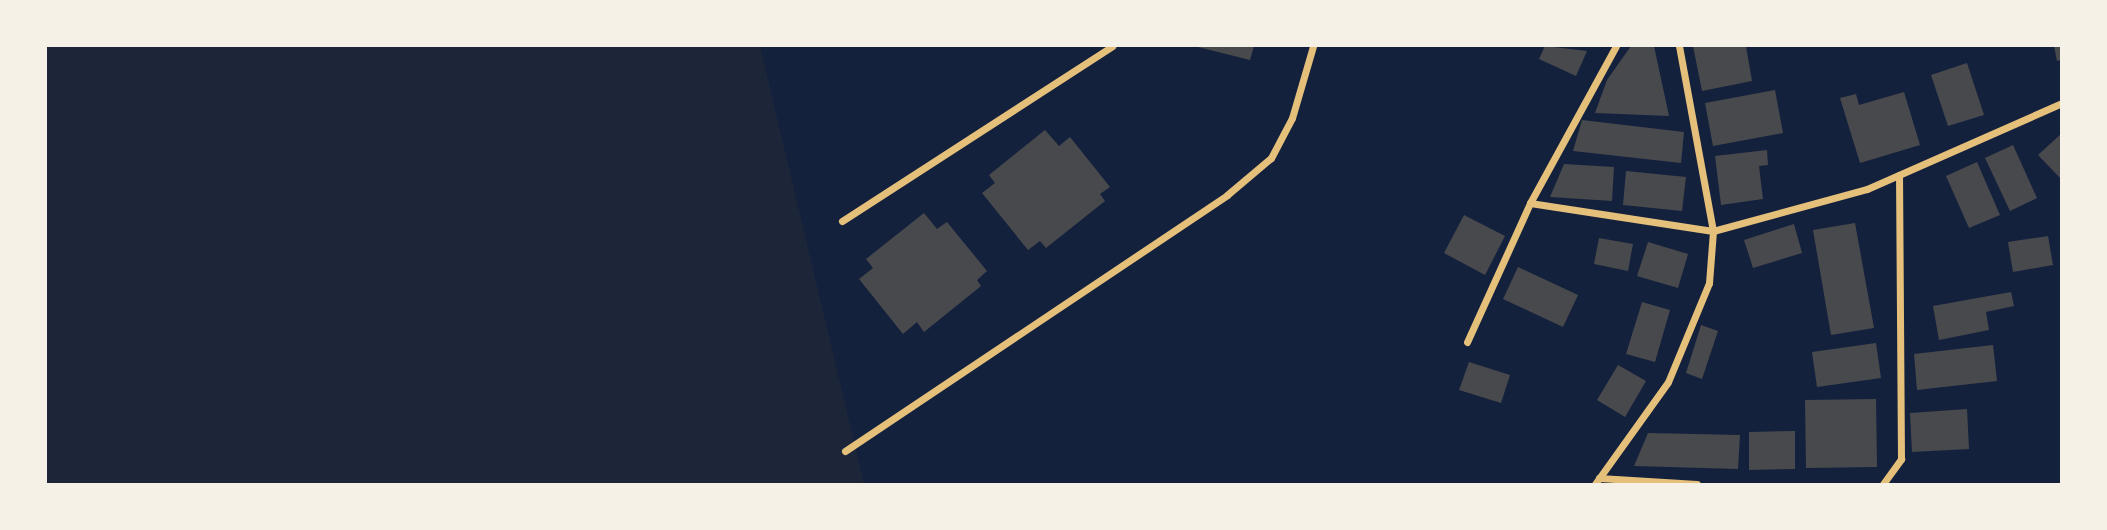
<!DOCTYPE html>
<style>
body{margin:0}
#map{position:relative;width:2107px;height:530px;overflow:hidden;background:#14213d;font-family:"Roboto Condensed",sans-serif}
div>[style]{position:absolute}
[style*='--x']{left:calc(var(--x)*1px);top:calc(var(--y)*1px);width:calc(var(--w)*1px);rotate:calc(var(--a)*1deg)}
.green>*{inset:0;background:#1d2539}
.building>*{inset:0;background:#48494c}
.minor>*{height:7px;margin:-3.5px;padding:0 3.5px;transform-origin:3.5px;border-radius:3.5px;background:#e5c07b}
span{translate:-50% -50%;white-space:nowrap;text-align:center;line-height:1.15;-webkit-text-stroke:5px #f6f1e7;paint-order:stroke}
.frame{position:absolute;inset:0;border:47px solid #f6f1e7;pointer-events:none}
</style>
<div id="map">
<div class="green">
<div style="clip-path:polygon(46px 46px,760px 46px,864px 484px,46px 484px)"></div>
</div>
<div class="building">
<div style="clip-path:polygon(1194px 46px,1254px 46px,1250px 60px)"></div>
<div style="clip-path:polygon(1545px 46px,1587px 51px,1576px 76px,1539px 59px)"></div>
<div style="clip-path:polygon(1631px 46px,1654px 46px,1669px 116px,1595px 113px,1607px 80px)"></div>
<div style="clip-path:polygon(1693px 46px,1746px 46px,1752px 81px,1702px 91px)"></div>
<div style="clip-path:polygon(2054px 46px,2062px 46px,2062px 60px,2057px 61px)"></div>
<div style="clip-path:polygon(1967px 63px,1984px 115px,1948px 126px,1931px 75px)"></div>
<div style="clip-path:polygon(1775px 90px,1783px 133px,1713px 146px,1705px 103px)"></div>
<div style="clip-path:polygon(1904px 92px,1920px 145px,1860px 163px,1840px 98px,1856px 94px,1859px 105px)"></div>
<div style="clip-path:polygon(1582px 120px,1684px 132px,1681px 163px,1573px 151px)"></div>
<div style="clip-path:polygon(1045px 130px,1059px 146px,1070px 137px,1110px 187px,1100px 194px,1105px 201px,1046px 248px,1040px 241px,1028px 250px,982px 193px,995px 183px,989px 175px)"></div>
<div style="clip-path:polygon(2062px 133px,2062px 180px,2038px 155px)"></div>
<div style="clip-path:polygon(2013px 145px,2037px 198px,2010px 211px,1985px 158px)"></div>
<div style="clip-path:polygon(1767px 150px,1768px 165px,1759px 166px,1763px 199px,1721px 205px,1715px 156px)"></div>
<div style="clip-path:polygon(1977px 162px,2000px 215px,1969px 228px,1946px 176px)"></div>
<div style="clip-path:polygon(1564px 164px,1614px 167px,1612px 201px,1550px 197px)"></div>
<div style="clip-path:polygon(1626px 171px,1686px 177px,1682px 211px,1623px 205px)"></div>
<div style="clip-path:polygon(924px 213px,937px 229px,947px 222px,987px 271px,977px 280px,981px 286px,924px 332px,917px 322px,903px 334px,859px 279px,873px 268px,866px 259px)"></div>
<div style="clip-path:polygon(1464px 215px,1505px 236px,1485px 275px,1444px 253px)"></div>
<div style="clip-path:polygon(1855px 223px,1874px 328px,1831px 335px,1813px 230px)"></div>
<div style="clip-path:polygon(1794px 224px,1802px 253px,1753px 268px,1744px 240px)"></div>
<div style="clip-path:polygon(2048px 236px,2053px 265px,2013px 272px,2008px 242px)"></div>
<div style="clip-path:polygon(1599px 238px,1633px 244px,1628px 271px,1594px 264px)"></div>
<div style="clip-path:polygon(1648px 242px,1688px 254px,1678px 288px,1637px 276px)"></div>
<div style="clip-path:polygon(1518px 267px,1578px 295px,1563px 327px,1503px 299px)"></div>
<div style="clip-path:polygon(2011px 292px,2014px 306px,1986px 312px,1989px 330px,1939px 340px,1933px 306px)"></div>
<div style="clip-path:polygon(1642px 302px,1670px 310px,1655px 362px,1626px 354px)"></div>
<div style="clip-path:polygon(1701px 325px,1718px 331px,1702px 379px,1686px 373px)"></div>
<div style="clip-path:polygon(1876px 343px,1881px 378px,1817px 387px,1812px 352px)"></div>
<div style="clip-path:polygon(1993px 345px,1997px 381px,1917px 390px,1914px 354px)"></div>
<div style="clip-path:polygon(1469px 362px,1510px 375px,1501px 403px,1459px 390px)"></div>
<div style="clip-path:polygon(1618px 365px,1646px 381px,1625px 417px,1597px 400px)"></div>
<div style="clip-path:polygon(1876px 399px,1877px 467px,1806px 468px,1805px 400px)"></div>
<div style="clip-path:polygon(1967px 409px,1969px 449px,1912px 452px,1910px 413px)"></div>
<div style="clip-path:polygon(1795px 431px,1795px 469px,1749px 470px,1749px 432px)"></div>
<div style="clip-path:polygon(1648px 433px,1740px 435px,1738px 469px,1634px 466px)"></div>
</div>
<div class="minor">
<div style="--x:1530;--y:203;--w:185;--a:8.7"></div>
<div style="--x:1713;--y:231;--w:160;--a:-15.3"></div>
<div style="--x:1867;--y:189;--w:213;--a:-23.8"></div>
<div style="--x:842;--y:221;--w:322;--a:-32.9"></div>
<div style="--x:1467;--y:342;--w:153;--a:-65.6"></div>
<div style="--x:1530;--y:203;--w:179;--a:-61.3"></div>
<div style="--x:845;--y:451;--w:460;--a:-33.8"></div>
<div style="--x:1227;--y:195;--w:57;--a:-40.1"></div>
<div style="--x:1271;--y:158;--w:45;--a:-62.3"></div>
<div style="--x:1292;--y:118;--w:75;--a:-73.7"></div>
<div style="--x:1599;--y:478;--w:98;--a:3.5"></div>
<div style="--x:1595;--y:484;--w:125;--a:-54.4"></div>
<div style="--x:1668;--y:382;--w:107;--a:-67.5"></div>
<div style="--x:1709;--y:283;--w:52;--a:-85.6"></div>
<div style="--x:1713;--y:231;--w:188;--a:-100.4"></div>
<div style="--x:1883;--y:484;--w:31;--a:-54"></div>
<div style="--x:1901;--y:459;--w:284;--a:-90.4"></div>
</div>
<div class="frame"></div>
</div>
